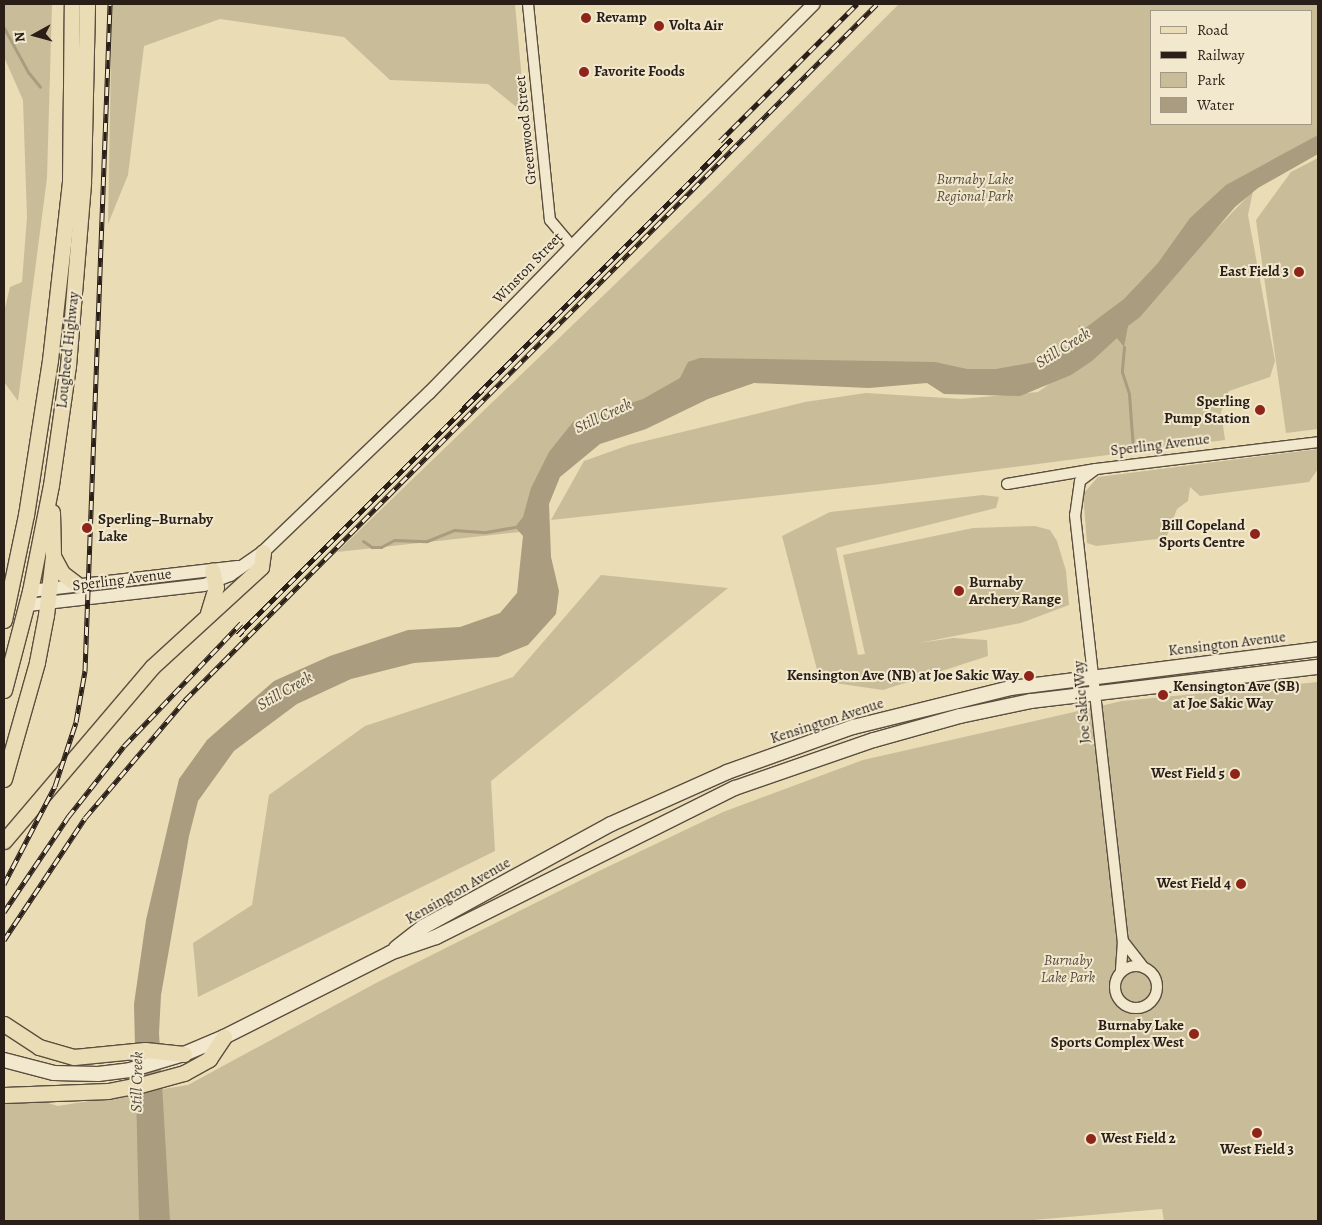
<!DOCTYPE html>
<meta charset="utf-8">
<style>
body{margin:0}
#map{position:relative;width:1322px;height:1225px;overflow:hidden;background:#eadcb4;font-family:Alegreya,serif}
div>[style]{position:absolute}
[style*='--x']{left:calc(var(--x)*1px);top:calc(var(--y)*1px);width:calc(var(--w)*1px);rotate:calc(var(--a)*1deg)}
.green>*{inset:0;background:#c9bc99}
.water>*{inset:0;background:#a99c7f}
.stream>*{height:3px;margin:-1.5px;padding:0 1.5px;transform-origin:1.5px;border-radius:1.5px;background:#a99c7f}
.roads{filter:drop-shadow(1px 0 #5a4e3f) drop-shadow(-1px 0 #5a4e3f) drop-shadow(0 1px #5a4e3f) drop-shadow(0 -1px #5a4e3f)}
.minor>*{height:10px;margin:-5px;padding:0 5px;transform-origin:5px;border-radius:5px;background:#f1e8ce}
.minor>.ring{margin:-5px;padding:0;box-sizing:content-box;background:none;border:10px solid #f1e8ce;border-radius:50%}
.tertiary>*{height:12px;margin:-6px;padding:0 6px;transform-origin:6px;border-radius:6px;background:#f1e8ce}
.secondary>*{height:14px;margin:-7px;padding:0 7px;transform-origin:7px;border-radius:7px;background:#f1e8ce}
.primary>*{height:15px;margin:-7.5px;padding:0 7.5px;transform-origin:7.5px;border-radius:7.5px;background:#eadcb4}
.rail>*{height:5px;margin-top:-2.5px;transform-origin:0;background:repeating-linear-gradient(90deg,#f1e8ce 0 9px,#2a1f18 0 18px);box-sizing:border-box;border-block:1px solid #2a1f18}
.dots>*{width:14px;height:14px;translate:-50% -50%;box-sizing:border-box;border:2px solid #f1e8ce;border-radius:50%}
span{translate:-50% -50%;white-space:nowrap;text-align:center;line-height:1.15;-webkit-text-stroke:4px #f1e8ce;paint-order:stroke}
.poi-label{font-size:15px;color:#2a1f18;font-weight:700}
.left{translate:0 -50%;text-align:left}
.right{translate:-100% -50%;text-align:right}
.street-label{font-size:15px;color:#2a1f18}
.park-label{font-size:15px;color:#5a4e3f;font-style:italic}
.water-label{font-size:16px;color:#564b3c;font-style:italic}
.frame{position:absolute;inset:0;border:5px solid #2a1f18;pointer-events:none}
.legend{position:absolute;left:1150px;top:10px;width:162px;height:115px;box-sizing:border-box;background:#f1e8ce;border:1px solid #a19885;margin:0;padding:6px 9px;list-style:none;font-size:15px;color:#2a1f18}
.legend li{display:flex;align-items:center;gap:10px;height:25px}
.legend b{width:25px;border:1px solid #a19885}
.north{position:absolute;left:10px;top:10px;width:50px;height:50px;-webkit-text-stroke:4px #f1e8ce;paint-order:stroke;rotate:263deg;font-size:14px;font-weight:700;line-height:20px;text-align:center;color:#2a1f18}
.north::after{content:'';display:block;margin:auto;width:18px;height:22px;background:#2a1f18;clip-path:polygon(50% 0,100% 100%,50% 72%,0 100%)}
</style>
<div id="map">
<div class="green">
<div style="clip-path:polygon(4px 4px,52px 4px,47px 178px,18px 401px,4px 382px,4px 312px,10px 287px,22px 282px,27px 217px,23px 100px,4px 57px)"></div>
<div style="clip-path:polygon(112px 4px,515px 4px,525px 114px,488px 84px,390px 80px,344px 37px,220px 19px,144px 46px,128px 175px,108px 224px)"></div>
<div style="clip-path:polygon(evenodd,899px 4px,1318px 4px,1318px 138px,1223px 193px,1147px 282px,1054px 364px,982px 376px,715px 366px,566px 439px,520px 532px,337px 552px,717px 186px,899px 4px,1151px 11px,1311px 11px,1311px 124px,1151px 124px,1151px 11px)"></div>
<div style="clip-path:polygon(1318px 158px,1318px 429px,1286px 433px,1256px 220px,1291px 172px)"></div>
<div style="clip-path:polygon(1253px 191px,1248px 215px,1275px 361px,1270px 377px,1229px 391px,1221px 412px,1225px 440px,881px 484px,551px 520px,584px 461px,629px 445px,805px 402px,866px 393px,962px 399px,1038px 392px,1104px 345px)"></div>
<div style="clip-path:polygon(1318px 449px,1318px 469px,1309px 482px,1200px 496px,1190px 487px,1188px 501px,1177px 509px,1166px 538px,1096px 546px,1087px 543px,1083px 494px,1098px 477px)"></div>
<div style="clip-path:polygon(983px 495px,999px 497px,996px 508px,836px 548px,858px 655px,865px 654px,843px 555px,973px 528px,1035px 526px,1050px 530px,1057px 541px,1066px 571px,1069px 605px,1021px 623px,919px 643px,953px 638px,987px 640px,988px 656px,883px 690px,820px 681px,782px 536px,830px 512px)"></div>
<div style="clip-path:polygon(601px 575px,728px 588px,491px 781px,495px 851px,198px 997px,193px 943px,252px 905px,269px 795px,365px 726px,513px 677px)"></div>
<div style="clip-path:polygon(1318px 682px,1318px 1221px,1164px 1221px,1162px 1209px,1021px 1221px,4px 1221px,4px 1090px,58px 1106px,188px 1085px,376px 983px,601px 870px,723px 812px,863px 760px,1122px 701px)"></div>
</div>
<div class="water">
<div style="clip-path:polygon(1318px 135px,1318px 154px,1258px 188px,1235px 207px,1140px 317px,1128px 326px,1124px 347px,1117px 338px,1092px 361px,1071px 375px,1020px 396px,944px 394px,927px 383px,869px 388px,754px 383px,708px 399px,646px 429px,600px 444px,560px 477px,549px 504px,551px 557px,559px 591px,556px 614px,528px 645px,498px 657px,414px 663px,351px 679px,297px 704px,234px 751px,198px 801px,189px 836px,161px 995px,159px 1033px,170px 1221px,139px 1221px,134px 1004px,146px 920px,179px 779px,207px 740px,274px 681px,330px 656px,408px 630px,460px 627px,500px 613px,517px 593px,523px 536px,515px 527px,523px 517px,531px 488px,549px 452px,573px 422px,643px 399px,680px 378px,688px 362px,700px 358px,935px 362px,967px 369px,996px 369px,1041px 361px,1074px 342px,1072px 338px,1079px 336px,1079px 325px,1084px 329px,1124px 299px,1158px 263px,1190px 218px,1226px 185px)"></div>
</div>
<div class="stream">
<div style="--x:4;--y:28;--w:50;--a:61.4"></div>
<div style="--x:28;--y:72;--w:19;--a:51"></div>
<div style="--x:1124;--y:347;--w:25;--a:95"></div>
<div style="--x:1122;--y:372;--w:23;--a:72"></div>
<div style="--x:1129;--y:394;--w:55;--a:85.8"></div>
<div style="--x:363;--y:541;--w:11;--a:34"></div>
<div style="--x:372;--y:547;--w:9;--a:0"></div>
<div style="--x:381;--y:547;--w:15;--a:-28"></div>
<div style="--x:394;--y:540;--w:33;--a:2"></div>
<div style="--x:427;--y:541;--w:29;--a:-22"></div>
<div style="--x:454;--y:530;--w:32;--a:4"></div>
<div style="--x:486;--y:532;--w:29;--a:-10"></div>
</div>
<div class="roads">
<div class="minor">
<div style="--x:528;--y:4;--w:217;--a:84.2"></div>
<div style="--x:550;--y:220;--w:34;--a:50"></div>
<div style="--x:1096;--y:469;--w:20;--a:143"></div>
<div style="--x:1080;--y:481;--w:34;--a:98"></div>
<div style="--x:1075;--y:515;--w:429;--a:83.6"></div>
<div style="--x:1123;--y:941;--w:31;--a:94"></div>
<div style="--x:1007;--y:484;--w:90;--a:-9.6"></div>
<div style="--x:1096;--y:469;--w:224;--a:-6.9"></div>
<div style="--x:1123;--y:941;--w:34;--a:52"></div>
<div class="ring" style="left:1115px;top:966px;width:32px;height:32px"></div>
</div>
<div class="tertiary">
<div style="--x:30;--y:591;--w:209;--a:-6.6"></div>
<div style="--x:28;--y:605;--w:177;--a:-6.5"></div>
<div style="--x:204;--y:585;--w:28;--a:-21"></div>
<div style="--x:230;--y:575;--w:40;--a:-34.9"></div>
<div style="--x:263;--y:552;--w:230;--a:-43.8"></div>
<div style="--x:429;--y:393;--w:271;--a:-45.7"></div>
<div style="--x:618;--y:199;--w:276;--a:-44.9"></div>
</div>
<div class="secondary">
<div style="--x:396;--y:948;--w:34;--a:-38"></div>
<div style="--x:423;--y:927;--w:214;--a:-28.7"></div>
<div style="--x:611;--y:824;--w:127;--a:-24.1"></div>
<div style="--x:727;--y:772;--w:134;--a:-19.7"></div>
<div style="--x:853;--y:727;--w:163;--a:-13.9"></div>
<div style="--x:1011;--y:688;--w:309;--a:-7.2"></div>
<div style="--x:4;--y:1060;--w:52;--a:14.6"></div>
<div style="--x:54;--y:1073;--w:44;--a:1.3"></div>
<div style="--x:98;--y:1074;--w:32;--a:-7"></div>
<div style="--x:130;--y:1070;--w:56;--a:-16.5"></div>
<div style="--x:184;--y:1054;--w:43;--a:-23"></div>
<div style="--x:224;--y:1037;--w:186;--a:-26.8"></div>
<div style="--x:390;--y:953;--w:49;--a:-19.2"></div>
<div style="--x:436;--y:937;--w:334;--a:-26.5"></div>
<div style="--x:735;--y:788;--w:147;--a:-19.1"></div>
<div style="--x:874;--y:740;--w:89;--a:-15.6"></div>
<div style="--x:960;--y:716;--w:73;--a:-11.9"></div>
<div style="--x:1031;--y:701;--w:289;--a:-6.8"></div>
</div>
<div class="primary">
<div style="--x:53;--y:556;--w:19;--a:62"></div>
<div style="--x:62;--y:573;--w:21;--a:37"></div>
<div style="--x:208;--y:613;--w:27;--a:-73"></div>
<div style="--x:216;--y:587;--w:17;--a:-103"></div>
<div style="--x:4;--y:620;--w:107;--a:-78.2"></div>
<div style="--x:26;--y:515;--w:157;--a:-81.2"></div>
<div style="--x:50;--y:360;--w:179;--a:-83.6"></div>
<div style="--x:70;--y:182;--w:178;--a:-89.4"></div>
<div style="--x:4;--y:690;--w:102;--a:-75.3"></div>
<div style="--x:30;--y:591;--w:108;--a:-78.8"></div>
<div style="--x:51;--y:485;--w:120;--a:-81.9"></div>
<div style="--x:68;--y:366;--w:185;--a:-85.3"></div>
<div style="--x:83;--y:182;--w:178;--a:-88.7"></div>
<div style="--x:4;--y:779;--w:122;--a:-74.2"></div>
<div style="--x:37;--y:662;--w:48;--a:-79.2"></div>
<div style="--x:46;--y:615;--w:59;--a:-83.2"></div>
<div style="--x:53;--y:556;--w:44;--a:-91.3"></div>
<div style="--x:4;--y:841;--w:228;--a:-49.6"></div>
<div style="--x:152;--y:667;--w:148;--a:-42.5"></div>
<div style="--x:261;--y:567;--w:15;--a:-82"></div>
<div style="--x:4;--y:1024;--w:42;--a:33.3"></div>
<div style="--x:39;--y:1047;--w:36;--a:16"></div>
<div style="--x:74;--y:1057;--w:71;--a:-5.6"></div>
<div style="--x:145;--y:1050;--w:39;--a:6"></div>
<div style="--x:4;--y:1095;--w:104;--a:-2.2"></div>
<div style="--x:108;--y:1091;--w:33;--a:-11"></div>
<div style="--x:140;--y:1085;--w:46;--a:-15.3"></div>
<div style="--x:184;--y:1073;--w:29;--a:-29"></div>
<div style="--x:209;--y:1059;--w:27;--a:-56"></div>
</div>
</div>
<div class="rail">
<div style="--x:720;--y:141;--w:194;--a:-45"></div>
<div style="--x:238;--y:635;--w:700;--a:-45.12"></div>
<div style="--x:4;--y:884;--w:110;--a:-62.5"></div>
<div style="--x:55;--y:786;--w:67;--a:-71.8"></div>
<div style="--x:76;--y:722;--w:52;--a:-80"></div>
<div style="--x:85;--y:671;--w:667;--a:-87.85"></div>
<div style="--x:4;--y:912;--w:115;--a:-56"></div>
<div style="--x:68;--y:817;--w:90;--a:-51.7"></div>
<div style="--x:124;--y:746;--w:170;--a:-46.4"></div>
<div style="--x:4;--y:940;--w:146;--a:-56.4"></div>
<div style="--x:85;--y:818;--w:155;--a:-49.7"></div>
<div style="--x:185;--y:700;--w:981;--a:-45.17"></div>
</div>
<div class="dots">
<div style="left:586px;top:18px;background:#8f2418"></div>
<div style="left:659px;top:26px;background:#8f2418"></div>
<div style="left:584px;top:72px;background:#8f2418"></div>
<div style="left:1299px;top:272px;background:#8f2418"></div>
<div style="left:1260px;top:410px;background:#8f2418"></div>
<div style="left:87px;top:528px;background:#8f2418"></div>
<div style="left:1255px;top:534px;background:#8f2418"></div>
<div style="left:959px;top:591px;background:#8f2418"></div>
<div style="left:1029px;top:676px;background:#8f2418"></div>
<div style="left:1163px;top:695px;background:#8f2418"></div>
<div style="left:1235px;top:774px;background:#8f2418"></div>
<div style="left:1241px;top:884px;background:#8f2418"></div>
<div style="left:1194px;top:1034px;background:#8f2418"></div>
<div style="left:1257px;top:1133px;background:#8f2418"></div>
<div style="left:1091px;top:1139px;background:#8f2418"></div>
</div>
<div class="poi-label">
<span class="left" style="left:596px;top:18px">Revamp</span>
<span class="left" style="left:669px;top:26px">Volta Air</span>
<span class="left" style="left:594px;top:72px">Favorite Foods</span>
<span class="right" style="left:1289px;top:272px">East Field 3</span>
<span class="right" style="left:1250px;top:410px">Sperling<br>Pump Station</span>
<span class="left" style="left:98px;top:528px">Sperling–Burnaby<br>Lake</span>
<span class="right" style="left:1245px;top:534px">Bill Copeland<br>Sports Centre</span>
<span class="left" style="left:969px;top:591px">Burnaby<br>Archery Range</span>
<span class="right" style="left:1019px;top:676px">Kensington Ave (NB) at Joe Sakic Way</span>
<span class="left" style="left:1173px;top:695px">Kensington Ave (SB)<br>at Joe Sakic Way</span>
<span class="right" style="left:1225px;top:774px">West Field 5</span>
<span class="right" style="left:1231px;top:884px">West Field 4</span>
<span class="right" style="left:1184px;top:1034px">Burnaby Lake<br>Sports Complex West</span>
<span class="left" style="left:1101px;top:1139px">West Field 2</span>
<span style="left:1257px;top:1150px">West Field 3</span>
</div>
<div class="street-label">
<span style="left:526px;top:130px;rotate:-96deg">Greenwood Street</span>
<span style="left:528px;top:268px;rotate:-46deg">Winston Street</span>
<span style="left:68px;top:350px;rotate:-84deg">Lougheed Highway</span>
<span style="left:1160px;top:445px;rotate:-7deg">Sperling Avenue</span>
<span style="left:122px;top:580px;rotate:-7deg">Sperling Avenue</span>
<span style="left:1227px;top:644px;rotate:-7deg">Kensington Avenue</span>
<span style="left:1082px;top:702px;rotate:-95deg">Joe Sakic Way</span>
<span style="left:827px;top:721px;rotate:-18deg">Kensington Avenue</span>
<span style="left:458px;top:891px;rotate:-30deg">Kensington Avenue</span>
</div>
<div class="park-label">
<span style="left:975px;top:188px">Burnaby Lake<br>Regional Park</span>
<span style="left:1068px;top:969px">Burnaby<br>Lake Park</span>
</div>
<div class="water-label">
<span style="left:1063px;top:348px;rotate:-32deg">Still Creek</span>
<span style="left:603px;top:416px;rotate:-25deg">Still Creek</span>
<span style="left:285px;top:691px;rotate:-30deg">Still Creek</span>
<span style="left:137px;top:1082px;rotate:-89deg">Still Creek</span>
</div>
<div class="frame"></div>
<ul class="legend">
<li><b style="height:6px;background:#eadcb4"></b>Road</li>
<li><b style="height:6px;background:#2a1f18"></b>Railway</li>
<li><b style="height:14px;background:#c9bc99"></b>Park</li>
<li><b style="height:14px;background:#a99c7f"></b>Water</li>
</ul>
<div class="north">N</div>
</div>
